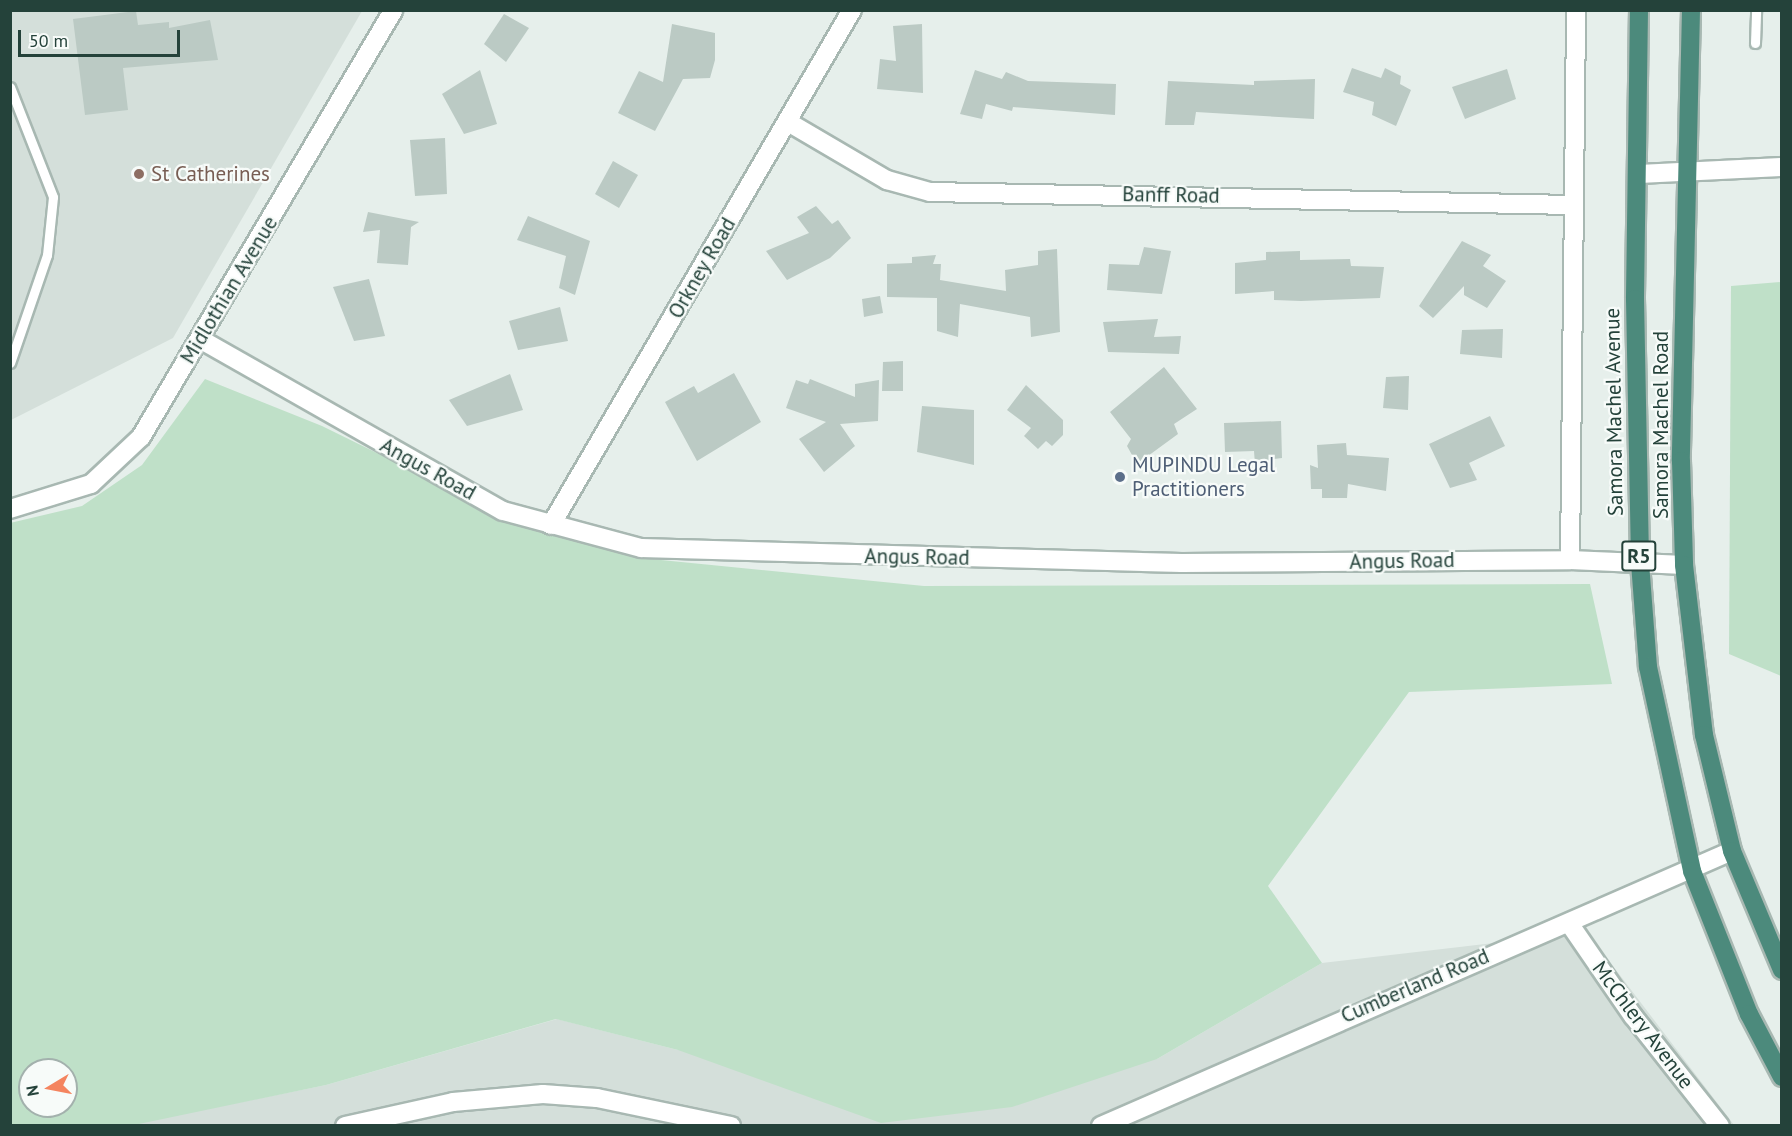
<!DOCTYPE html>
<style>
body{margin:0}
#map{position:relative;width:1792px;height:1136px;overflow:hidden;background:#e6efeb;font-family:"PT Sans",sans-serif}
div>[style]{position:absolute}
[style*='--x']{left:calc(var(--x)*1px);top:calc(var(--y)*1px);width:calc(var(--w)*1px);rotate:calc(var(--a)*1deg)}
.built>*{inset:0;background:#d4dfda}
.green>*{inset:0;background:#bfe0c8}
.building>*{inset:0;background:#bbcac4}
.roads{filter:drop-shadow(2px 0 #a8b8b2) drop-shadow(-2px 0 #a8b8b2) drop-shadow(0 2px #a8b8b2) drop-shadow(0 -2px #a8b8b2)}
.service>*{height:9px;margin:-4.5px;padding:0 4.5px;transform-origin:4.5px;border-radius:4.5px;background:#fff}
.minor>*{height:18px;margin:-9px;padding:0 9px;transform-origin:9px;border-radius:9px;background:#fff}
.trunk>*{height:18px;margin:-9px;padding:0 9px;transform-origin:9px;border-radius:9px;background:#4c8a7c}
.dots>*{width:16px;height:16px;translate:-50% -50%;box-sizing:border-box;border:3px solid #f7fbf9;border-radius:50%}
span{translate:-50% -50%;white-space:nowrap;text-align:center;line-height:1.15;-webkit-text-stroke:4.5px #f7fbf9;paint-order:stroke}
.shield-label span{padding:2px 4px;background:#f7fbf9;border:2px solid;border-radius:4px;-webkit-text-stroke-width:0}
.shield-label{font-size:20px;color:#24423a;font-weight:700}
.education-label{font-size:21px;color:#785e54}
.left{translate:0 -50%;text-align:left}
.street-label{font-size:21px;color:#24423a}
.service-label{font-size:21px;color:#4e5e75}
.frame{position:absolute;inset:0;border:12px solid #24423a;pointer-events:none}
.north{position:absolute;left:18px;top:1058px;width:60px;height:60px;box-sizing:border-box;background:#f7fbf9;border:2px solid #a3b1ad;border-radius:50%;rotate:260deg;font-size:16px;font-weight:700;line-height:24px;text-align:center;color:#24423a}
.north::after{content:'';display:block;margin:auto;width:21px;height:27px;background:#f4845f;clip-path:polygon(50% 0,100% 100%,50% 72%,0 100%)}
.scale{position:absolute;left:18px;top:30px;width:162px;height:27px;box-sizing:border-box;border:3px solid #24423a;border-top:0;padding-left:8px;font-size:18px;line-height:21px;white-space:nowrap;color:#24423a;-webkit-text-stroke:4px #f7fbf9;paint-order:stroke}
</style>
<div id="map">
<div class="built">
<div style="clip-path:polygon(11px 11px,362px 11px,173px 338px,11px 420px)"></div>
<div style="clip-path:polygon(1587px 932px,1734px 1125px,122px 1126px,326px 1085px,557px 1019px,678px 1050px,1157px 1059px,1322px 963px)"></div>
</div>
<div class="green">
<div style="clip-path:polygon(1781px 282px,1782px 282px,1781px 676px,1729px 654px,1731px 286px)"></div>
<div style="clip-path:polygon(evenodd,205px 379px,322px 426px,501px 514px,651px 559px,924px 586px,1590px 584px,1612px 684px,1409px 692px,1268px 886px,1322px 963px,1157px 1059px,1012px 1107px,881px 1123px,678px 1050px,556px 1019px,326px 1085px,134px 1125px,11px 1125px,10px 523px,82px 506px,142px 465px,205px 379px,30px 1070px,66px 1070px,66px 1106px,30px 1106px,30px 1070px)"></div>
</div>
<div class="building">
<div style="clip-path:polygon(136px 11px,138px 25px,169px 22px,169px 28px,210px 20px,218px 60px,123px 68px,128px 110px,85px 115px,73px 19px)"></div>
<div style="clip-path:polygon(504px 14px,529px 28px,506px 62px,484px 44px)"></div>
<div style="clip-path:polygon(672px 24px,715px 33px,715px 60px,710px 78px,683px 79px,655px 131px,618px 113px,639px 71px,663px 82px)"></div>
<div style="clip-path:polygon(922px 24px,923px 93px,877px 89px,880px 59px,896px 61px,893px 26px)"></div>
<div style="clip-path:polygon(1352px 68px,1381px 78px,1385px 68px,1401px 76px,1400px 84px,1411px 90px,1396px 126px,1372px 115px,1374px 102px,1343px 92px)"></div>
<div style="clip-path:polygon(1507px 69px,1516px 99px,1465px 119px,1452px 87px)"></div>
<div style="clip-path:polygon(480px 70px,497px 124px,464px 134px,442px 94px)"></div>
<div style="clip-path:polygon(975px 70px,1002px 79px,1006px 72px,1028px 81px,1116px 84px,1115px 115px,1013px 107px,1012px 111px,986px 104px,982px 119px,960px 114px)"></div>
<div style="clip-path:polygon(1315px 79px,1314px 119px,1196px 112px,1194px 125px,1165px 125px,1168px 81px,1254px 85px,1254px 81px)"></div>
<div style="clip-path:polygon(445px 138px,447px 194px,415px 196px,410px 140px)"></div>
<div style="clip-path:polygon(613px 161px,638px 175px,619px 208px,595px 194px)"></div>
<div style="clip-path:polygon(816px 206px,832px 224px,838px 220px,851px 238px,830px 258px,787px 280px,766px 251px,809px 233px,797px 217px)"></div>
<div style="clip-path:polygon(368px 212px,419px 222px,411px 227px,408px 265px,377px 263px,380px 230px,363px 232px)"></div>
<div style="clip-path:polygon(528px 216px,590px 241px,575px 295px,559px 288px,566px 256px,517px 240px)"></div>
<div style="clip-path:polygon(1462px 241px,1491px 255px,1483px 266px,1506px 281px,1487px 308px,1464px 295px,1464px 286px,1433px 318px,1419px 306px)"></div>
<div style="clip-path:polygon(1144px 247px,1171px 251px,1162px 294px,1107px 290px,1109px 264px,1139px 265px)"></div>
<div style="clip-path:polygon(1057px 249px,1060px 332px,1031px 337px,1030px 317px,960px 304px,958px 337px,937px 331px,937px 298px,887px 297px,887px 264px,912px 263px,912px 257px,936px 255px,933px 264px,941px 264px,940px 280px,1006px 291px,1005px 270px,1038px 265px,1038px 251px)"></div>
<div style="clip-path:polygon(1300px 251px,1300px 260px,1350px 259px,1351px 266px,1384px 267px,1380px 298px,1301px 301px,1274px 300px,1274px 291px,1235px 294px,1235px 263px,1266px 260px,1266px 252px)"></div>
<div style="clip-path:polygon(369px 279px,385px 336px,354px 341px,333px 287px)"></div>
<div style="clip-path:polygon(880px 296px,883px 313px,864px 317px,862px 299px)"></div>
<div style="clip-path:polygon(560px 307px,568px 341px,518px 350px,509px 321px)"></div>
<div style="clip-path:polygon(1158px 319px,1154px 337px,1181px 336px,1179px 354px,1108px 352px,1103px 322px)"></div>
<div style="clip-path:polygon(1503px 329px,1502px 358px,1460px 354px,1462px 330px)"></div>
<div style="clip-path:polygon(903px 361px,903px 391px,882px 391px,883px 362px)"></div>
<div style="clip-path:polygon(1164px 367px,1197px 409px,1174px 424px,1178px 434px,1137px 464px,1127px 446px,1131px 439px,1110px 412px)"></div>
<div style="clip-path:polygon(734px 373px,761px 422px,697px 461px,665px 402px,694px 386px,698px 393px)"></div>
<div style="clip-path:polygon(510px 374px,523px 410px,467px 426px,449px 400px)"></div>
<div style="clip-path:polygon(1409px 376px,1408px 410px,1383px 408px,1386px 377px)"></div>
<div style="clip-path:polygon(810px 379px,855px 397px,855px 384px,879px 380px,878px 421px,840px 424px,855px 446px,824px 472px,799px 439px,826px 422px,786px 408px,796px 380px,808px 384px)"></div>
<div style="clip-path:polygon(1026px 385px,1063px 420px,1063px 435px,1052px 446px,1046px 441px,1038px 449px,1024px 436px,1031px 428px,1007px 410px)"></div>
<div style="clip-path:polygon(922px 406px,974px 410px,974px 465px,917px 452px)"></div>
<div style="clip-path:polygon(1490px 416px,1505px 446px,1469px 463px,1477px 480px,1450px 488px,1429px 444px)"></div>
<div style="clip-path:polygon(1281px 421px,1282px 458px,1274px 459px,1273px 466px,1255px 465px,1254px 451px,1225px 452px,1224px 423px)"></div>
<div style="clip-path:polygon(1346px 443px,1347px 455px,1389px 458px,1386px 491px,1348px 484px,1347px 498px,1322px 498px,1322px 489px,1311px 489px,1310px 465px,1318px 468px,1317px 445px)"></div>
</div>
<div class="roads">
<div class="service">
<div style="--x:1755;--y:43;--w:33;--a:-88"></div>
<div style="--x:10;--y:87;--w:118;--a:68.6"></div>
<div style="--x:53;--y:197;--w:58;--a:95.9"></div>
<div style="--x:47;--y:255;--w:114;--a:108.9"></div>
</div>
<div class="minor">
<div style="--x:788;--y:122;--w:115;--a:30.4"></div>
<div style="--x:887;--y:180;--w:45;--a:15.6"></div>
<div style="--x:930;--y:192;--w:643;--a:1.16"></div>
<div style="--x:1638;--y:174;--w:144;--a:-2.8"></div>
<div style="--x:200;--y:339;--w:348;--a:29.6"></div>
<div style="--x:503;--y:511;--w:143;--a:15"></div>
<div style="--x:641;--y:548;--w:541;--a:1.59"></div>
<div style="--x:1182;--y:563;--w:388;--a:-0.4"></div>
<div style="--x:1570;--y:560;--w:114;--a:2.5"></div>
<div style="--x:10;--y:509;--w:85;--a:-17.2"></div>
<div style="--x:91;--y:484;--w:69;--a:-43.2"></div>
<div style="--x:141;--y:437;--w:496;--a:-59.4"></div>
<div style="--x:551;--y:525;--w:597;--a:-59.7"></div>
<div style="--x:1570;--y:560;--w:550;--a:-89.37"></div>
<div style="--x:1569;--y:923;--w:113;--a:55.5"></div>
<div style="--x:1633;--y:1016;--w:140;--a:51.7"></div>
<div style="--x:345;--y:1126;--w:111;--a:-12.5"></div>
<div style="--x:453;--y:1102;--w:90;--a:-5.1"></div>
<div style="--x:543;--y:1094;--w:54;--a:4.2"></div>
<div style="--x:597;--y:1098;--w:137;--a:11.8"></div>
<div style="--x:1101;--y:1126;--w:688;--a:-23.55"></div>
</div>
<div class="trunk">
<div style="--x:1639;--y:10;--w:289;--a:90.8"></div>
<div style="--x:1635;--y:299;--w:264;--a:88.9"></div>
<div style="--x:1640;--y:563;--w:104;--a:85.6"></div>
<div style="--x:1648;--y:667;--w:209;--a:77.8"></div>
<div style="--x:1692;--y:871;--w:154;--a:68.3"></div>
<div style="--x:1749;--y:1014;--w:71;--a:62.4"></div>
<div style="--x:1691;--y:10;--w:451;--a:91.3"></div>
<div style="--x:1681;--y:461;--w:104;--a:88.3"></div>
<div style="--x:1684;--y:565;--w:171;--a:83.3"></div>
<div style="--x:1704;--y:735;--w:119;--a:76.4"></div>
<div style="--x:1732;--y:851;--w:129;--a:67.2"></div>
</div>
</div>
<div class="dots">
<div style="left:139px;top:174px;background:#8d6e63"></div>
<div style="left:1120px;top:477px;background:#5c6f8a"></div>
</div>
<div class="shield-label">
<span style="left:1639px;top:556px">R5</span>
</div>
<div class="education-label">
<span class="left" style="left:151px;top:174px">St Catherines</span>
</div>
<div class="street-label">
<span style="left:1171px;top:195px;rotate:1deg">Banff Road</span>
<span style="left:702px;top:268px;rotate:-60deg">Orkney Road</span>
<span style="left:229px;top:290px;rotate:-59deg">Midlothian Avenue</span>
<span style="left:1614px;top:412px;rotate:-91deg">Samora Machel Avenue</span>
<span style="left:1661px;top:425px;rotate:-90deg">Samora Machel Road</span>
<span style="left:428px;top:469px;rotate:29deg">Angus Road</span>
<span style="left:917px;top:557px;rotate:1deg">Angus Road</span>
<span style="left:1402px;top:561px;rotate:-1deg">Angus Road</span>
<span style="left:1415px;top:986px;rotate:-23deg">Cumberland Road</span>
<span style="left:1643px;top:1025px;rotate:53deg">McChlery Avenue</span>
</div>
<div class="service-label">
<span class="left" style="left:1132px;top:477px">MUPINDU Legal<br>Practitioners</span>
</div>
<div class="frame"></div>
<div class="north">N</div>
<div class="scale">50 m</div>
</div>
